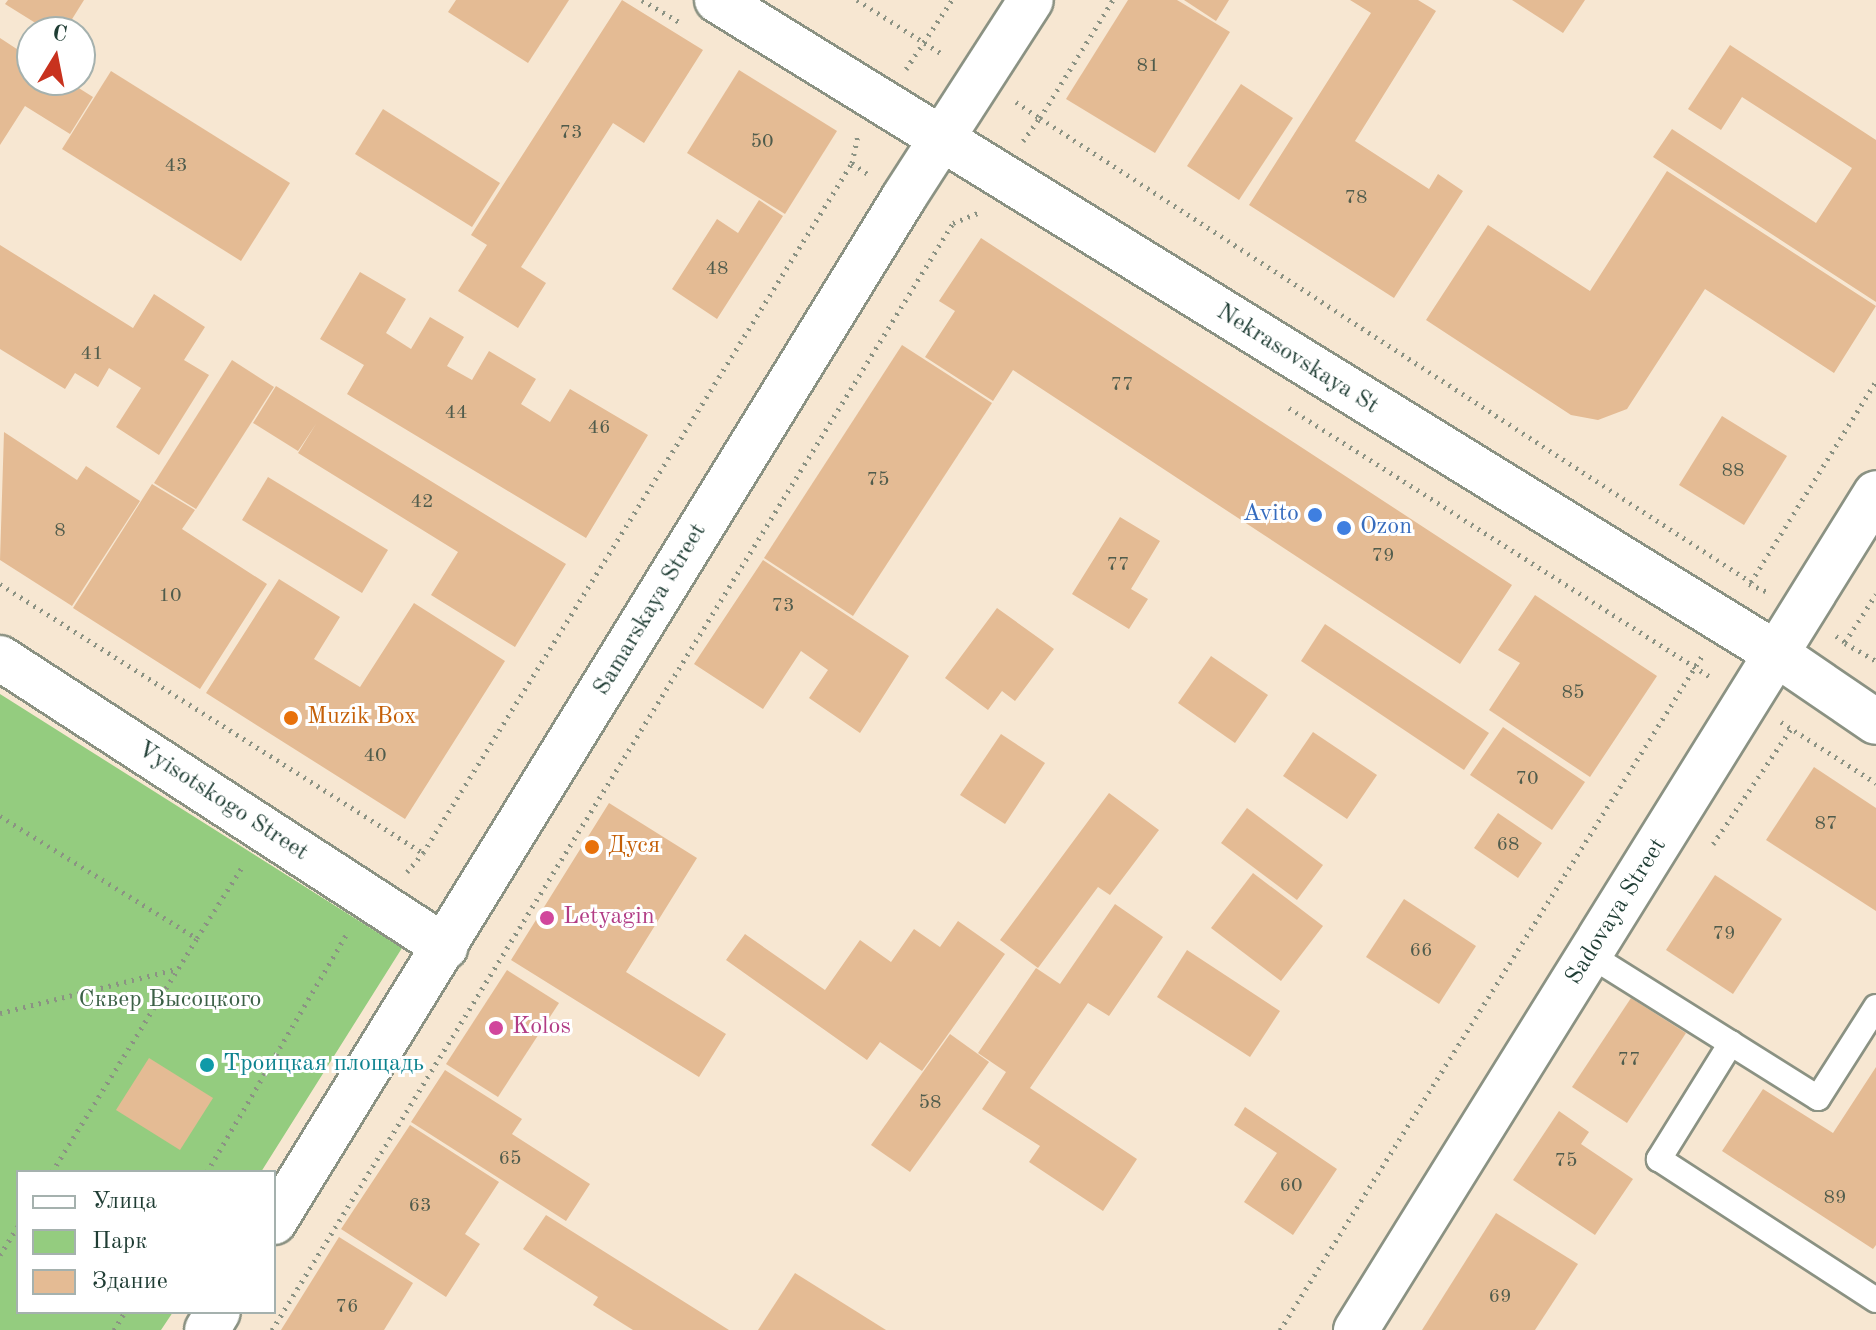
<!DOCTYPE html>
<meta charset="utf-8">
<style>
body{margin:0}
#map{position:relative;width:1876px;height:1330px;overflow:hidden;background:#f7e7d2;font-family:"Old Standard TT",serif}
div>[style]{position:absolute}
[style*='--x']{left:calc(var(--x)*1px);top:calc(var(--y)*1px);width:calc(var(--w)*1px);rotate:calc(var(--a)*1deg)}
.green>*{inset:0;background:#94cc7f}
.building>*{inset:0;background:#e4bb94}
.path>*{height:5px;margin-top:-2.5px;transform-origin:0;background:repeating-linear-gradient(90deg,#8b9283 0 2px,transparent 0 8px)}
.roads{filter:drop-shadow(2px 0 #8b9283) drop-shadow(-2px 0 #8b9283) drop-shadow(0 2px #8b9283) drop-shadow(0 -2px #8b9283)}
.lane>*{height:24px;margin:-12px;padding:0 12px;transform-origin:12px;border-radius:12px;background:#fff}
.street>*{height:44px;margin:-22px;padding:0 22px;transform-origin:22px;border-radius:22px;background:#fff}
.secondary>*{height:44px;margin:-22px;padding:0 22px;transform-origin:22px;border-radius:22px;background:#fff}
.dots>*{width:22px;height:22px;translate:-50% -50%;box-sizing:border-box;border:4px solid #fff;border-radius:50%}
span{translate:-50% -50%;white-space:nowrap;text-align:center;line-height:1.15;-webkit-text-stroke:6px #fff;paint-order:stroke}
.number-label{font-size:20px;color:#505c4c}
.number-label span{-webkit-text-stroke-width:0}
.street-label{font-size:24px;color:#1f3d34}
.shop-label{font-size:24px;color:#366cbe}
.right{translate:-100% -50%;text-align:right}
.left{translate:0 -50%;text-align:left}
.food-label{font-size:24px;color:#c56008}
.hotel-label{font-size:24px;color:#b23c85}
.park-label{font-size:24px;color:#3c6147}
.culture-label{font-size:24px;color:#0d838f}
.legend{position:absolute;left:16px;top:1170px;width:260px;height:144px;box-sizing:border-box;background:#fff;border:2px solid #a5b1ae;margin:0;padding:10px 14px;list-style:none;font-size:24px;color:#1f3d34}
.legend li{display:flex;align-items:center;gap:16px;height:40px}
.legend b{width:40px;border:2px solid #a5b1ae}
.north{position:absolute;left:16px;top:16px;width:80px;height:80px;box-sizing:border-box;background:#fff;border:2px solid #a5b1ae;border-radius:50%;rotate:10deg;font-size:22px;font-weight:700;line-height:32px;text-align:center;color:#1f3d34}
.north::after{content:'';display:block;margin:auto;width:28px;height:36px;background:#c8321e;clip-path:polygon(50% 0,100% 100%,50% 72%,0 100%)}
</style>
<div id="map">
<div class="green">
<div style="clip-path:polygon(0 694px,402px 948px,261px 1172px,18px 1172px,18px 1312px,173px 1312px,161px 1330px,0 1330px)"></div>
</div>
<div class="building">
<div style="clip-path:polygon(8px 0,84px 0,64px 32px,50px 32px,5px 4px)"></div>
<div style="clip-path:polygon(456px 0,569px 0,528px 63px,448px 12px)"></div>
<div style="clip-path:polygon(622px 0,703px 50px,644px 143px,613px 123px,521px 267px,546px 283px,518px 328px,458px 291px,487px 245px,471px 235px)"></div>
<div style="clip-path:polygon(1128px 0,1177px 0,1230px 32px,1155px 153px,1066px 99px)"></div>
<div style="clip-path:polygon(1184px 0,1229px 0,1216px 21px)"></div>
<div style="clip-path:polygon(1350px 0,1418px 0,1436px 11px,1355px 141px,1429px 189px,1438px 174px,1463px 191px,1394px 298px,1249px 205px,1371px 13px)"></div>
<div style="clip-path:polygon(1512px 0,1585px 0,1563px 33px)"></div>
<div style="clip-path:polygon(0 38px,32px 59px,32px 80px,66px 80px,93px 97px,70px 134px,25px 106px,0 145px)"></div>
<div style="clip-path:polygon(1730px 45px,1876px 140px,1876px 302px,1653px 157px,1672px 129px,1816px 223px,1852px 168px,1742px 97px,1721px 130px,1688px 109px)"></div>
<div style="clip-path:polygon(739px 70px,837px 131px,785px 214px,687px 153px)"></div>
<div style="clip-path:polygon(111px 71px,290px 183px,241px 261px,62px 149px)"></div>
<div style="clip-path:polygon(1241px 84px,1293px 118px,1239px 200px,1187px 166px)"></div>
<div style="clip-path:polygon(383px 109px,500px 183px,472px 227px,355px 154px)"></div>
<div style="clip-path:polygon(1667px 171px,1876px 306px,1834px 373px,1705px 289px,1627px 409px,1598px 420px,1571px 415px,1426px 320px,1488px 225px,1590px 291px)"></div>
<div style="clip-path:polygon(759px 200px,783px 216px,717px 319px,672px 289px,717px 219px,738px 233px)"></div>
<div style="clip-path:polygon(981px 238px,1512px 585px,1460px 664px,1013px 370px,993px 401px,925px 357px,955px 311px,939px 301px)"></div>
<div style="clip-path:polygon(0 245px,133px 328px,154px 294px,205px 327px,184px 360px,209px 375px,159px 455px,116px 427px,141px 388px,109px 368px,98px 387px,75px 373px,65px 389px,0 349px)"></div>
<div style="clip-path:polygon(360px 272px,406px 299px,386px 333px,411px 349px,430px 317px,464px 337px,447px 366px,472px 380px,489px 351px,536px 379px,521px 404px,550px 422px,570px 389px,648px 435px,586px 538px,347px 394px,364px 365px,320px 339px)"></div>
<div style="clip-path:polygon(902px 345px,992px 403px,853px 616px,764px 558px)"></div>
<div style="clip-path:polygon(232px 360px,274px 387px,196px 509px,154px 483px)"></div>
<div style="clip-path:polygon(276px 386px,566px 564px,515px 647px,431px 595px,458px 552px,298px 453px,316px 424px,298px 451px,253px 423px)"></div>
<div style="clip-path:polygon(1722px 416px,1787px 456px,1744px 525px,1679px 485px)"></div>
<div style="clip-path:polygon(4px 432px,77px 480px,86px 466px,140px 501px,72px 606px,0 560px)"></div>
<div style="clip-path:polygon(268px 477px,388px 550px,362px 593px,242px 520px)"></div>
<div style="clip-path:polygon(152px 484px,195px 510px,182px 529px,267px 584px,200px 689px,73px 608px)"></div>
<div style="clip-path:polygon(1120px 517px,1160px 541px,1131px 589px,1148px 599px,1129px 629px,1072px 594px)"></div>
<div style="clip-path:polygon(763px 560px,909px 656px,860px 733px,809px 698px,828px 670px,801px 651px,763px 709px,694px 664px)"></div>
<div style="clip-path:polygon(279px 579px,340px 617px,314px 659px,360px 687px,414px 603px,505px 661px,405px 819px,206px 693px)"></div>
<div style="clip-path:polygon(1535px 595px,1657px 676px,1590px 777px,1489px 710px,1520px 663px,1498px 650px)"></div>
<div style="clip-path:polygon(997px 608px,1054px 649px,1015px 701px,1002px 691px,988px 710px,945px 678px)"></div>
<div style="clip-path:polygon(1325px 624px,1489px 733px,1464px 770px,1301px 661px)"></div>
<div style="clip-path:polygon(1211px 656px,1268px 695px,1235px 743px,1178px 703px)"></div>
<div style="clip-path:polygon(1503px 727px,1585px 782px,1552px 830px,1470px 775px)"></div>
<div style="clip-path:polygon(1313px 732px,1377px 775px,1347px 819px,1283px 776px)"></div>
<div style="clip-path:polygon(1001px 734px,1045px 763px,1005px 824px,960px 795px)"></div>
<div style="clip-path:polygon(1814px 767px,1876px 808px,1876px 911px,1766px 840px)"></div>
<div style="clip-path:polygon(1109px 793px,1159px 830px,1110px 895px,1098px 887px,1038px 968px,1000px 940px)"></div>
<div style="clip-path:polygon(609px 803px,697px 858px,626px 972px,726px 1034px,699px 1077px,511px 960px)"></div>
<div style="clip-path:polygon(1247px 808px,1323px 865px,1297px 900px,1221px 843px)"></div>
<div style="clip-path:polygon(1498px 813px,1542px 843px,1518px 878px,1474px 848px)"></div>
<div style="clip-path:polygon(1253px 873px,1323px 926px,1281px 981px,1211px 928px)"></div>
<div style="clip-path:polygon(1715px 875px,1782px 919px,1733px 994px,1666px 950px)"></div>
<div style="clip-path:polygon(1404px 899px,1476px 946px,1439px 1004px,1366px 957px)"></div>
<div style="clip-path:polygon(1115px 904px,1163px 937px,1109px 1016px,1088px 1003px,1030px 1088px,1137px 1159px,1103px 1211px,1029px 1162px,1040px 1146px,982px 1109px,1006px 1072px,978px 1053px,1036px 968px,1060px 984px)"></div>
<div style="clip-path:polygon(958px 921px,1005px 954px,922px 1071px,880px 1042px,867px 1060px,726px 960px,745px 934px,825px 990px,860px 940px,891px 962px,914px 929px,940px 947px)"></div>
<div style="clip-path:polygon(1187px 950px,1280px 1011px,1250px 1057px,1157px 997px)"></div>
<div style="clip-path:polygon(507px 970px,559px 1003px,498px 1097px,446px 1064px)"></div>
<div style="clip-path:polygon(1631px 998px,1686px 1033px,1627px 1123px,1572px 1087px)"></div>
<div style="clip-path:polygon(950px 1034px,989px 1062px,910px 1172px,871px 1145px)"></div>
<div style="clip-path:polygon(149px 1058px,213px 1098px,180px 1150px,116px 1110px)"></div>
<div style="clip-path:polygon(1876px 1067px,1876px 1245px,1873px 1249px,1722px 1151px,1763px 1089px,1833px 1133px)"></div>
<div style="clip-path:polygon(445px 1070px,522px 1119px,512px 1134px,590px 1184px,566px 1221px,411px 1122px)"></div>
<div style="clip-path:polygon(1245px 1107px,1337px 1169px,1293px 1235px,1244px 1202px,1277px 1153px,1234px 1125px)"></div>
<div style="clip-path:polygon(1559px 1111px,1589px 1132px,1581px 1144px,1633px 1179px,1595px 1235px,1513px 1180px)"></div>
<div style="clip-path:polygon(410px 1125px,499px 1182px,465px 1234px,480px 1244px,446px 1297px,341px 1229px)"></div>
<div style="clip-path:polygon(1496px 1213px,1578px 1264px,1535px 1330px,1422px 1330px)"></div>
<div style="clip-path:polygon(546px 1215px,729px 1330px,633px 1330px,593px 1305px,598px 1297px,523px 1249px)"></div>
<div style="clip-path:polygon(339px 1237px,413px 1283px,384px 1330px,281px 1330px)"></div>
<div style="clip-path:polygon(795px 1273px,886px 1330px,758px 1330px)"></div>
</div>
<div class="path">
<div style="--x:642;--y:0;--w:43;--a:30.7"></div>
<div style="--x:857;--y:0;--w:103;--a:32.3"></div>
<div style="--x:906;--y:69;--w:83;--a:-56.3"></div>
<div style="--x:1016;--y:102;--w:29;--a:34"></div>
<div style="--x:1040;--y:118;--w:139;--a:-58.3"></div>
<div style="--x:1023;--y:141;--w:29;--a:-54"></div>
<div style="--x:1040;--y:118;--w:849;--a:33.13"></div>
<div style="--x:1751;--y:582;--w:237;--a:-58.1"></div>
<div style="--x:852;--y:163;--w:21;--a:35"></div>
<div style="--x:1289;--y:408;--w:502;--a:32.55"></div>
<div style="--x:0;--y:584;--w:501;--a:32.45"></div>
<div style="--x:423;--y:853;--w:812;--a:-58.13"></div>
<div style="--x:852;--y:163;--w:29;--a:-78"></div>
<div style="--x:1749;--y:584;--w:21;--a:23"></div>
<div style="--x:1836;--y:636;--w:11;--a:34"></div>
<div style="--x:1845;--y:642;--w:57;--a:-57.1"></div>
<div style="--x:1845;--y:643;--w:36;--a:30"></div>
<div style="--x:1781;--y:722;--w:113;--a:32.7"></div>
<div style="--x:0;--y:816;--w:232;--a:31.8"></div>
<div style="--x:197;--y:938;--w:84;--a:-57.6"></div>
<div style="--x:1713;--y:844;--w:143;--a:-55.9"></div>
<div style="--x:407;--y:872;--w:25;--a:-50"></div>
<div style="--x:0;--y:1013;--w:182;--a:-14"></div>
<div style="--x:52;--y:1172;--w:275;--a:-58.2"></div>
<div style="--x:207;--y:1172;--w:275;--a:-59.6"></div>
<div style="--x:0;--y:1255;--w:34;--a:-58"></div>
<div style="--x:114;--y:1330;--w:21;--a:-59"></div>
<div style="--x:272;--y:1330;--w:1300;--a:-58.4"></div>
<div style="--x:953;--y:223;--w:27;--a:-22"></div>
<div style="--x:1280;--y:1330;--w:795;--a:-57.95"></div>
</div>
<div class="roads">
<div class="lane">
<div style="--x:1590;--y:955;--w:269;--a:32.1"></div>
<div style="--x:1818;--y:1098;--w:108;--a:-57.5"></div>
<div style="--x:1731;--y:1043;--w:137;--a:121.8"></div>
<div style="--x:1659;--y:1159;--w:259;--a:33"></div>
</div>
<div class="street">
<div style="--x:717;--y:0;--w:1243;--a:31.68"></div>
<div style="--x:1775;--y:653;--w:122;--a:34.3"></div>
<div style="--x:0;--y:658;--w:531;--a:33"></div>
<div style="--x:1356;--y:1330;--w:985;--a:-58.15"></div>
</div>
<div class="secondary">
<div style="--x:274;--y:1222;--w:1203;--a:-58.42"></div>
<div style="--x:904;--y:197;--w:234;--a:-57.2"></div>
<div style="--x:207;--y:1330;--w:21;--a:-59"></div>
</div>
</div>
<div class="dots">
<div style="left:1315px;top:515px;background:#3f7fe0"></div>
<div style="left:1344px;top:528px;background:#3f7fe0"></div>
<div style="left:291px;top:718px;background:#e8710a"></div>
<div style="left:592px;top:847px;background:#e8710a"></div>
<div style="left:547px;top:918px;background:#d1479c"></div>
<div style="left:496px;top:1028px;background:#d1479c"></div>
<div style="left:207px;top:1065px;background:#0f9aa8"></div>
</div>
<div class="number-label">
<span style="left:1148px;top:66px">81</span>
<span style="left:571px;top:133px">73</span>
<span style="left:762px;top:142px">50</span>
<span style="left:176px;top:166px">43</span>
<span style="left:1356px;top:198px">78</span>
<span style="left:717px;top:269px">48</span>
<span style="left:92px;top:354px">41</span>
<span style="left:1122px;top:385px">77</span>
<span style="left:456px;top:413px">44</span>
<span style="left:599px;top:428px">46</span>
<span style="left:1733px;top:471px">88</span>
<span style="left:878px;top:480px">75</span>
<span style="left:422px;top:502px">42</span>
<span style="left:60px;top:531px">8</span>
<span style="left:1383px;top:556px">79</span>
<span style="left:1118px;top:565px">77</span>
<span style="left:170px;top:596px">10</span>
<span style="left:783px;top:606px">73</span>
<span style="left:1573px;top:693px">85</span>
<span style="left:375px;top:756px">40</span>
<span style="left:1527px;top:779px">70</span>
<span style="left:1826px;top:824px">87</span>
<span style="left:1508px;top:845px">68</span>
<span style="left:1724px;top:934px">79</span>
<span style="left:1421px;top:951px">66</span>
<span style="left:1629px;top:1060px">77</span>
<span style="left:930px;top:1103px">58</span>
<span style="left:510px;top:1159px">65</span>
<span style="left:1566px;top:1161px">75</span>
<span style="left:1291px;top:1186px">60</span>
<span style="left:1835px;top:1198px">89</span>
<span style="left:420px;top:1206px">63</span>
<span style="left:1500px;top:1297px">69</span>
<span style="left:347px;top:1307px">76</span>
</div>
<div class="street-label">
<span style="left:1297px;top:360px;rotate:32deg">Nekrasovskaya St</span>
<span style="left:651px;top:610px;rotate:-59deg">Samarskaya Street</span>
<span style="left:222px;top:802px;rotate:33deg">Vyisotskogo Street</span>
<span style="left:1617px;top:912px;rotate:-58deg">Sadovaya Street</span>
</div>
<div class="shop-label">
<span class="right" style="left:1299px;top:515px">Avito</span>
<span class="left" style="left:1360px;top:528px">Ozon</span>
</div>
<div class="food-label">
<span class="left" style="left:307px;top:718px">Muzik Box</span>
<span class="left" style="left:608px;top:847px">Дуся</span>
</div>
<div class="hotel-label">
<span class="left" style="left:563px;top:918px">Letyagin</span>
<span class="left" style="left:512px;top:1028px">Kolos</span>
</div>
<div class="park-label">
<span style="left:170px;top:1001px">Сквер Высоцкого</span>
</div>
<div class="culture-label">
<span class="left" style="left:223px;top:1065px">Троицкая площадь</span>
</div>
<ul class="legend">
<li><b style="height:10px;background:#fff"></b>Улица</li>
<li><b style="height:22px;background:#94cc7f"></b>Парк</li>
<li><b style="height:22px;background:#e4bb94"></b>Здание</li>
</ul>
<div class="north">С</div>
</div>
